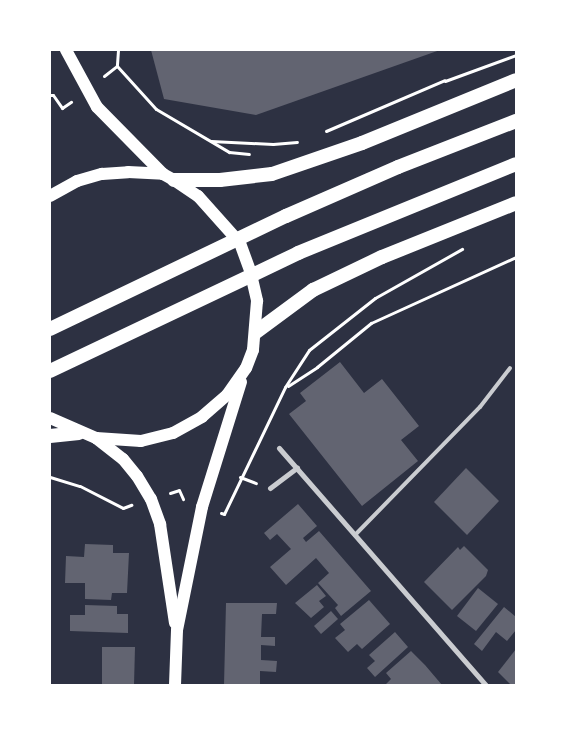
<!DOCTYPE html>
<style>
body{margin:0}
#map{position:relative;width:566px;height:735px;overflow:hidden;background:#2d3142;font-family:Mulish,sans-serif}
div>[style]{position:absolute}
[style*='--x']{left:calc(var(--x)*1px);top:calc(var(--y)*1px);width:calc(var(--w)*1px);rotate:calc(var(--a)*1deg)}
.building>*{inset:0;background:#626471}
.path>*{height:3px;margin:-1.5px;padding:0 1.5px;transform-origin:1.5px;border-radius:1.5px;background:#fff}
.service>*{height:4px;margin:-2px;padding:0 2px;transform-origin:2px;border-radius:2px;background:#caccd0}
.minor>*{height:5px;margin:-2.5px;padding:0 2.5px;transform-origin:2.5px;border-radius:2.5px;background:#caccd0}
.primary>*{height:12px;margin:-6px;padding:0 6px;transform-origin:6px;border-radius:6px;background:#fff}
.trunk>*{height:14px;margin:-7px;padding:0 7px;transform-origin:7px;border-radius:7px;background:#fff}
span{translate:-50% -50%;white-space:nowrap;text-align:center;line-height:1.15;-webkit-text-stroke:4px #fff;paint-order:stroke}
.frame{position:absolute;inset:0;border:51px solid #fff;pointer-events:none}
</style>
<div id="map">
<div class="building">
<div style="clip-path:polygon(151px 50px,440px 50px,256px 115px,164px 99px)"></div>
<div style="clip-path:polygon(340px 362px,364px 393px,382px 379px,419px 426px,401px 440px,418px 461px,362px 506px,289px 414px,306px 401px,300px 393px)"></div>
<div style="clip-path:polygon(466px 468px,499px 501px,467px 535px,434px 502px)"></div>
<div style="clip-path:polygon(298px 504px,317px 526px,303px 538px,306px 542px,319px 531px,371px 591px,341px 616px,335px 608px,338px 605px,318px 583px,329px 573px,316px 558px,286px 585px,270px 567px,291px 549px,277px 534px,270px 540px,264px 533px)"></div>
<div style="clip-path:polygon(85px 544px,113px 545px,113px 553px,129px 553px,127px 593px,112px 593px,111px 600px,85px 599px,85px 583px,65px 583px,66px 556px,84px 557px)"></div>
<div style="clip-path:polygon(464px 546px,488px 570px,486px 576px,452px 610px,424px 582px,458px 547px,460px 550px)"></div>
<div style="clip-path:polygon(317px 585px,326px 596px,319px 601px,324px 607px,311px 618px,295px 603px)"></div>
<div style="clip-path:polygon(478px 588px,498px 604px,476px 631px,457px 616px)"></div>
<div style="clip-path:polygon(369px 600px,390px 624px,362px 649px,357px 644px,348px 652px,335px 638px,345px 630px,340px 624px)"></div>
<div style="clip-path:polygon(226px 603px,277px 603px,276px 614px,262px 614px,261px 637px,275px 637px,275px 646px,261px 645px,261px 660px,277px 661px,276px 672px,260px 671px,260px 685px,224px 685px)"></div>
<div style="clip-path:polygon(85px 605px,117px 606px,117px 614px,128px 614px,128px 633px,70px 631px,70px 615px,85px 615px)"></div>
<div style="clip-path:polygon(504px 607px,516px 617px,516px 630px,507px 641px,496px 632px,482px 651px,474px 644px)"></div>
<div style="clip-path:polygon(331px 611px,338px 619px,321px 634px,314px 626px)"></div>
<div style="clip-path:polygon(395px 632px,408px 647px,375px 677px,367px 668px,375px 661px,369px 655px)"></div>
<div style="clip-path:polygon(102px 647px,135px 647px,134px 685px,102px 685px)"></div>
<div style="clip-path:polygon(516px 649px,516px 685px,511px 685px,498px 672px)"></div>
<div style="clip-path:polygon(411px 651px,425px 665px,442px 685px,385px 685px,391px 679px,386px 673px)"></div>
</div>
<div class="path">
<div style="--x:118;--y:50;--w:16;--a:94"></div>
<div style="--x:117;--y:66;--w:58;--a:47.8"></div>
<div style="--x:156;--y:109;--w:85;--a:30.5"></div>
<div style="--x:229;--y:152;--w:20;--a:6"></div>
<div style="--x:104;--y:76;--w:16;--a:-38"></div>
<div style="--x:445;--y:81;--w:76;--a:-20.1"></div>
<div style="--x:50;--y:95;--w:3;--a:0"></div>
<div style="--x:53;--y:95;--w:16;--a:55"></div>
<div style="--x:62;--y:108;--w:11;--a:-34"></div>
<div style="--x:326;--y:131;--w:129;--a:-23.2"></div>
<div style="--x:211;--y:141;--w:62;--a:2.8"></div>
<div style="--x:273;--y:144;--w:24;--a:-5"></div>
<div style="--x:288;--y:386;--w:35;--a:-33"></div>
<div style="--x:317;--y:367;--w:70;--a:-39.2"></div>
<div style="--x:371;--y:323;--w:159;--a:-24.5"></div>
<div style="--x:50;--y:477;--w:31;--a:17"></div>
<div style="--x:80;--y:486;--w:48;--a:27.1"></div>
<div style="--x:123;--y:508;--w:9;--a:-21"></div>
<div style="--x:240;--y:477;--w:17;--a:21"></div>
<div style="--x:170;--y:493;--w:9;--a:-18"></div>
<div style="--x:179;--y:490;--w:10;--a:66"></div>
<div style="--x:221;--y:513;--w:3;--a:18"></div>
<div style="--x:224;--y:514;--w:141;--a:-64.3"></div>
<div style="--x:285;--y:387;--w:44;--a:-57"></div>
<div style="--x:309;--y:350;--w:84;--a:-38.2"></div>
<div style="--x:375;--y:298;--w:100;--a:-29.4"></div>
</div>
<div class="service">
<div style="--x:355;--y:535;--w:179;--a:-45.7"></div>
<div style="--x:480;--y:407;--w:49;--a:-52.4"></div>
</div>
<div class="minor">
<div style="--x:279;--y:448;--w:315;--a:48.9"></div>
<div style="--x:270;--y:488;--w:34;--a:-37"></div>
</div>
<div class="primary">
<div style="--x:66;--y:50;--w:65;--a:61.5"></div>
<div style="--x:97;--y:107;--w:94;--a:45.4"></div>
<div style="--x:50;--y:196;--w:31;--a:-29"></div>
<div style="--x:77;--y:181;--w:26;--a:-16"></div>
<div style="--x:102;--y:174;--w:26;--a:-4"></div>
<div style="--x:128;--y:172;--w:35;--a:3"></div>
<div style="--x:163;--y:174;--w:13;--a:29"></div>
<div style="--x:174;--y:180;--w:29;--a:34"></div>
<div style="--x:198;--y:196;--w:63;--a:48.2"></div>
<div style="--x:240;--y:243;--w:29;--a:70"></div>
<div style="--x:250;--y:270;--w:32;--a:77"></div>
<div style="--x:257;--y:301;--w:49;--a:94.7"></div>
<div style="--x:253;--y:350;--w:19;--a:111"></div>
<div style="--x:246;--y:368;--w:33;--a:125"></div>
<div style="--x:227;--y:395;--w:33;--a:139"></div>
<div style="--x:202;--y:417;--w:33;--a:151"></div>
<div style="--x:173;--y:433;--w:33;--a:166"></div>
<div style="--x:141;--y:441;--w:45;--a:-176.2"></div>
<div style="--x:96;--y:438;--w:50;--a:-156.5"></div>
<div style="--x:96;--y:438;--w:34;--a:38"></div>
<div style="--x:123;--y:459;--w:22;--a:51"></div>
<div style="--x:137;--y:476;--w:27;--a:59"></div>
<div style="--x:151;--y:499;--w:27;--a:70"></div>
<div style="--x:160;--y:524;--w:100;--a:81.4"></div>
<div style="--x:175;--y:685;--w:55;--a:-87.9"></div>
<div style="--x:177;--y:630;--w:126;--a:-78.5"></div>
<div style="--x:202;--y:507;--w:131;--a:-72.7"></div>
</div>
<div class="trunk">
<div style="--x:174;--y:180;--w:46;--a:0"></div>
<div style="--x:220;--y:180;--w:52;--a:-6.6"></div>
<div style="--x:272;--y:174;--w:95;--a:-19"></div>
<div style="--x:362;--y:143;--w:166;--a:-22.2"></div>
<div style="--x:50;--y:329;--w:262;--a:-25.6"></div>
<div style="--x:286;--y:216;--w:122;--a:-23.6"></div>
<div style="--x:398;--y:167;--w:127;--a:-21.3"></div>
<div style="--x:256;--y:332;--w:71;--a:-36.4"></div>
<div style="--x:313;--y:290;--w:76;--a:-25.6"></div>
<div style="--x:382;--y:257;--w:144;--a:-21.9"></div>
<div style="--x:50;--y:371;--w:275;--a:-25.4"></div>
<div style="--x:298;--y:253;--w:235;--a:-22.2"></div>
<div style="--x:50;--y:436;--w:29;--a:-6"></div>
</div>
<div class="frame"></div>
</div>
